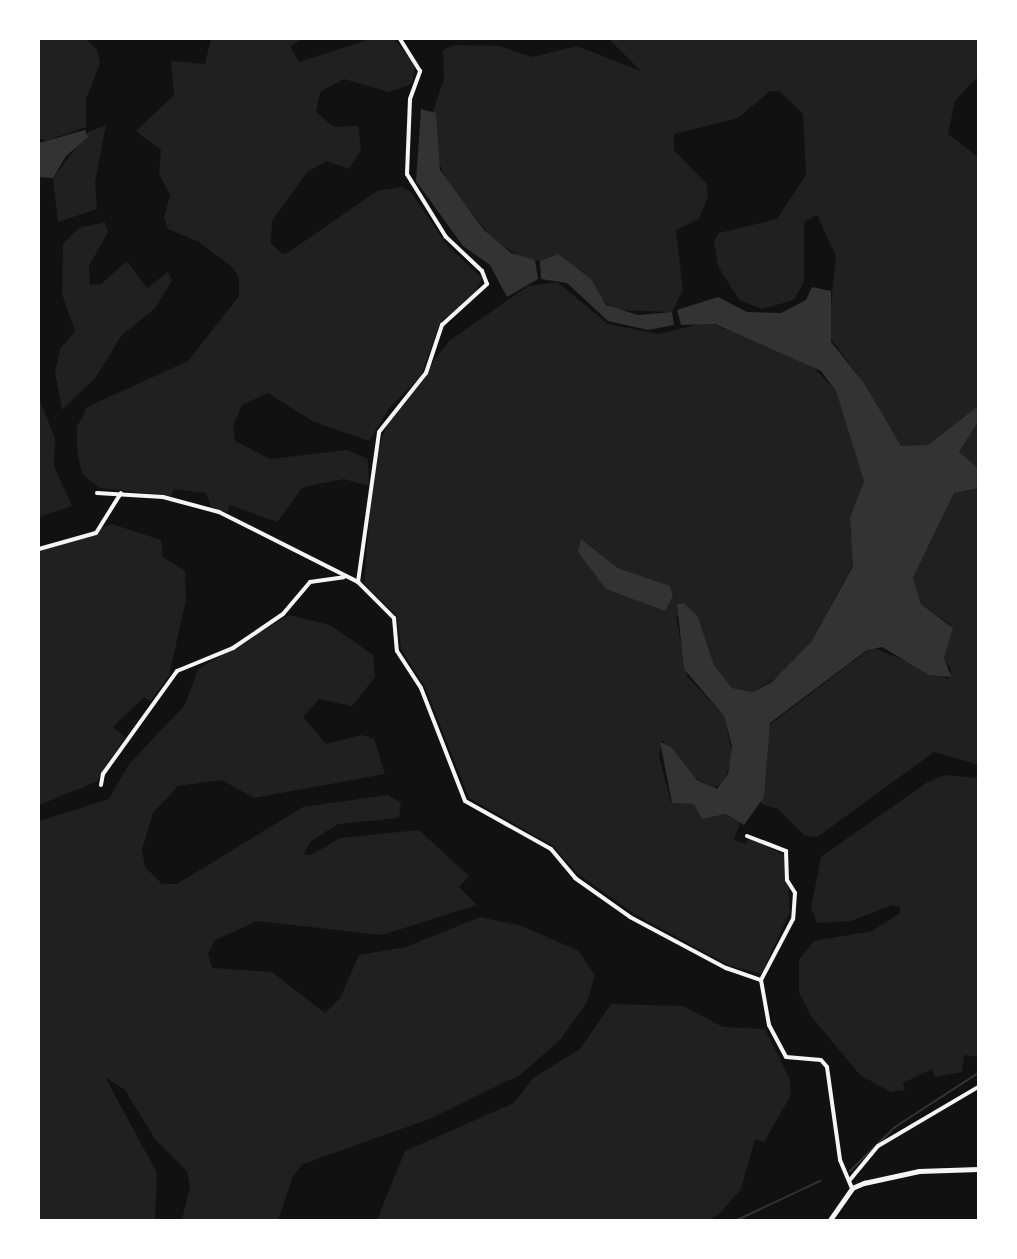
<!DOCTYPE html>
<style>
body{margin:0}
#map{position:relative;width:1017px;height:1259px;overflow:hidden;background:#111;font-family:Helvetica,sans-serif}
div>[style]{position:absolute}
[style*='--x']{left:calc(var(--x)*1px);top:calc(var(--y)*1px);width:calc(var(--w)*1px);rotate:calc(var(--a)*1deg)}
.green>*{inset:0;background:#202020}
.water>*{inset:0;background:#333}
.stream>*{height:2px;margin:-1px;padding:0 1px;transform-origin:1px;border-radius:1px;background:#333}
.minor>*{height:4px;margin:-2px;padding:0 2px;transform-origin:2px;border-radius:2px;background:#f5f5f5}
.tertiary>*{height:4.5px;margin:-2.25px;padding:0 2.25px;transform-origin:2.25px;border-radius:2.25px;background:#f5f5f5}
span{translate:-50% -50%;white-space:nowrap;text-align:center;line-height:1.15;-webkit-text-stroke:5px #fff;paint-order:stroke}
.frame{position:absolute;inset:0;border:40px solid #fff;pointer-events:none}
</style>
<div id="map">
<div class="green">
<div style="clip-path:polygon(39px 39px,85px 39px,97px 49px,100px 63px,86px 99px,86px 127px,46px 141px,39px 138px)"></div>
<div style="clip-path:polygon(211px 39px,301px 39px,290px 47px,299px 62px,370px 39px,394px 39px,415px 65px,412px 84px,389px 92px,344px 79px,320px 92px,316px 112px,334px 127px,358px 126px,361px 149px,349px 169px,327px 161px,308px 171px,272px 221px,271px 243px,282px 254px,289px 252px,377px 191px,401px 187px,411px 192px,446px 244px,482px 278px,474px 296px,441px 321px,420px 378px,389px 408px,369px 441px,314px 422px,268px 393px,242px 405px,233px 426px,235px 441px,270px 459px,347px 450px,368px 459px,369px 486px,344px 479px,303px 487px,277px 522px,230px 505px,227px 512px,211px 507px,206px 493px,174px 489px,171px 496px,100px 488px,82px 474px,77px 451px,77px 427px,87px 407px,188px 361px,239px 296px,239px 277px,232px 267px,199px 242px,168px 229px,164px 218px,170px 195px,159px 174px,161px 150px,136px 131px,174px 95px,171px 61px,205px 64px)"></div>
<div style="clip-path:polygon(609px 39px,978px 39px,978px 76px,955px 101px,948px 134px,978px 157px,978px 406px,928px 445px,904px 448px,893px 438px,864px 383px,828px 335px,836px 256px,817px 215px,804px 222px,804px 282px,794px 300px,762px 309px,739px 300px,718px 266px,714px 241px,719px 233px,777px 219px,806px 175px,803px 114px,779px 91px,770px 91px,738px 118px,674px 134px,674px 150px,706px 183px,708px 196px,699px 219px,676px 230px,683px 290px,672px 312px,615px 310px,596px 295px,592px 282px,555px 255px,540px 261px,521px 257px,494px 241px,446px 180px,438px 160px,433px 111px,444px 79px,443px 50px,454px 45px,500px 46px,532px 57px,577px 46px,641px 71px)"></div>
<div style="clip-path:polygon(106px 125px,95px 182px,97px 209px,58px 222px,53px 178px,88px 132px)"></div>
<div style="clip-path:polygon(105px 222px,108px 232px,89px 266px,90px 285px,101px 284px,127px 261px,147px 288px,168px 272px,172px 280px,155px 308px,121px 336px,96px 377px,62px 410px,55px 372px,60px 349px,75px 331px,62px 294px,63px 244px,79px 228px)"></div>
<div style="clip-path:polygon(evenodd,557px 282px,608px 324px,658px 334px,708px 322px,809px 363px,836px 391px,858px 455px,864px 481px,850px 530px,856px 559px,811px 642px,783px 674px,753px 692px,732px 688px,714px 665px,698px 617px,676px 616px,687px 676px,724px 716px,732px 753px,725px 781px,714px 788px,692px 776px,662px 740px,659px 756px,671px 803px,695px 804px,702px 819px,726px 814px,740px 822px,734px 840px,746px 844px,749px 838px,786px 856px,790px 912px,761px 974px,728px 965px,633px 913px,578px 874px,553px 846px,469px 798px,425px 687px,401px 649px,397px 616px,364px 584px,374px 462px,388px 421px,449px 341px,528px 286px,557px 282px,584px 541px,618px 568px,669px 586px,673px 596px,665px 611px,628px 596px,584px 541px)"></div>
<div style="clip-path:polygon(39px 398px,55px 438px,54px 466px,72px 506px,39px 517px)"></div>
<div style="clip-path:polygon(978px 422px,978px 468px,959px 452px)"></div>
<div style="clip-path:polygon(964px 488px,978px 488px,978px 765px,934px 752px,817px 837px,805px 836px,778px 809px,761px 804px,768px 726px,872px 647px,948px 679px,951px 670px,944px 658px,951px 625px,921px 604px,913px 578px,954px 493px)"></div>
<div style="clip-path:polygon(112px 524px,161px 540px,163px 557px,185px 571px,186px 600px,169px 676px,150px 701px,144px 697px,113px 727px,125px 737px,96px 782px,39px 805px,39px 552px)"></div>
<div style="clip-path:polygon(289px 615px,330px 625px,373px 655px,375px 677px,352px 706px,319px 699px,303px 717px,326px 744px,362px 735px,374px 739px,385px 774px,254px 798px,222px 780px,178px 786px,153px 813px,142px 849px,145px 867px,162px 884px,177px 884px,303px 807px,388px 795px,401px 803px,399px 818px,338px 824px,311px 841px,304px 854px,311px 855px,340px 838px,419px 830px,469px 876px,459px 887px,477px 905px,382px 935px,257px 921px,215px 940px,208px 954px,212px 968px,272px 972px,325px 1013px,340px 998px,359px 955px,406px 947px,480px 917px,522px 926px,579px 951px,595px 976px,587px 1002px,560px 1040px,520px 1075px,429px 1119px,303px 1164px,293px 1176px,278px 1220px,182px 1220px,190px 1186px,187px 1171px,155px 1139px,125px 1090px,105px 1077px,157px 1173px,155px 1220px,39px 1220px,39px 821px,109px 799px,129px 764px,185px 705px,198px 669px)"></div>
<div style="clip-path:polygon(945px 775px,978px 778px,978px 1057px,964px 1055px,962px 1072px,935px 1077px,932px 1069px,903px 1083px,905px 1090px,891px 1092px,860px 1075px,811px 1016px,799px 993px,799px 960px,814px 941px,872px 931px,900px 913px,900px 907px,892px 905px,851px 921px,817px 923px,811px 908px,821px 857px,926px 783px)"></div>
<div style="clip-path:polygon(611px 1004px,683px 1006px,723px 1027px,765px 1029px,790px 1080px,791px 1095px,764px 1142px,755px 1139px,741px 1189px,720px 1213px,710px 1220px,377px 1220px,405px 1151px,514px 1103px,533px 1078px,580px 1049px)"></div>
</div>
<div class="water">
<div style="clip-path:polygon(421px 109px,436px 113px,440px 170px,484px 230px,511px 253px,535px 260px,538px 279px,507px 297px,490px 265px,463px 246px,416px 181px)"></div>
<div style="clip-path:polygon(85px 130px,88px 137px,66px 156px,53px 178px,39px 177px,39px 143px)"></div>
<div style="clip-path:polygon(558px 254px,591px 279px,606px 305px,638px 315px,672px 312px,674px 325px,648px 330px,608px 321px,567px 283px,541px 279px,540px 261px)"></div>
<div style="clip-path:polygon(812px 287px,831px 291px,831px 342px,864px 383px,901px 446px,928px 445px,978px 406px,978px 422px,959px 452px,978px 468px,978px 488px,954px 493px,913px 578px,921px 604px,953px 628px,944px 658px,951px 677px,929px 675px,882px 647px,867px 650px,770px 723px,764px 797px,744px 825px,726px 814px,702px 819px,694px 804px,672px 803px,660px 742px,671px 747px,697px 780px,717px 789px,728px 774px,732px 746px,724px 716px,684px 669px,677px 604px,684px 603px,698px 617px,714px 665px,732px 688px,753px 692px,772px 682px,811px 642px,853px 566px,850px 518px,864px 481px,836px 391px,821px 371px,715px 324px,681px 325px,677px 310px,718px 297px,747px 312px,781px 313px,806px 300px)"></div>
<div style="clip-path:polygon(581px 539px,618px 568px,670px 586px,673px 596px,665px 611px,606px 589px,578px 552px)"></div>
</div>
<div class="stream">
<div style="--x:850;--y:1171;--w:63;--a:-44.4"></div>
<div style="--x:895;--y:1127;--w:99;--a:-33"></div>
<div style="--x:737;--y:1220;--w:92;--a:-25.2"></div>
</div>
<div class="minor">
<div style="--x:97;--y:493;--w:66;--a:3.5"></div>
<div style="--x:163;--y:497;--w:58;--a:15"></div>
<div style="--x:219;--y:512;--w:156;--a:26.7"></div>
<div style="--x:358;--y:582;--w:51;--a:45"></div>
<div style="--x:394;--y:618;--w:33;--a:85"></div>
<div style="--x:397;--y:651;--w:44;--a:57"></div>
<div style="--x:421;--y:688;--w:121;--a:68.7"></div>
<div style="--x:465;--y:801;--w:98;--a:29.2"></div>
<div style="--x:551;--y:849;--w:38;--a:50"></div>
<div style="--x:575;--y:878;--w:67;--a:35.3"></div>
<div style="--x:630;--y:917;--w:109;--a:28"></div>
<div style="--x:726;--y:968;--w:37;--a:19"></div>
<div style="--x:761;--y:980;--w:46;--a:79.9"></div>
<div style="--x:769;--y:1025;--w:36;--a:62"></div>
<div style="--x:786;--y:1057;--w:35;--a:5"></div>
<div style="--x:821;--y:1060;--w:9;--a:49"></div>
<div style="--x:827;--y:1067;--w:94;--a:82"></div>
<div style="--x:840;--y:1160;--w:30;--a:67"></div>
<div style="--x:39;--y:549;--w:59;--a:-15.7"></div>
<div style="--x:96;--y:533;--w:47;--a:-58"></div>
<div style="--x:358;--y:582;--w:151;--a:-82"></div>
<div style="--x:379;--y:432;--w:75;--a:-51.5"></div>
<div style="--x:426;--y:373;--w:51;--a:-71.6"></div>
<div style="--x:442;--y:325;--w:61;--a:-42.3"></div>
<div style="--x:487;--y:284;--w:14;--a:-111"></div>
<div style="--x:482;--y:271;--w:50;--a:-136.6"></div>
<div style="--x:446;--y:237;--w:74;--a:-121.8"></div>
<div style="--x:407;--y:174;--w:75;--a:-87.7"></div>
<div style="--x:410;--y:99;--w:30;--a:-70"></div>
<div style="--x:420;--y:71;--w:38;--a:-122"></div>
<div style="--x:101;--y:785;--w:11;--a:-80"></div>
<div style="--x:103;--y:774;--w:127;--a:-54.3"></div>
<div style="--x:177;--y:671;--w:61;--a:-22.3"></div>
<div style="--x:233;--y:648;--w:60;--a:-34.2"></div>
<div style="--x:283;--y:614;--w:42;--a:-49.8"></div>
<div style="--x:310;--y:582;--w:34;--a:-8"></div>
<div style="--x:747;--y:836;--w:42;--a:21"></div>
<div style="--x:786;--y:851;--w:29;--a:88"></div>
<div style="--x:787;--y:880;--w:15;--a:58"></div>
<div style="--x:795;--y:893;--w:26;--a:94"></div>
<div style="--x:793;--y:919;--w:69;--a:117.7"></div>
<div style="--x:849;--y:1181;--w:45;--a:-50.4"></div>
<div style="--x:878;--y:1146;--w:116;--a:-30.5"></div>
</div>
<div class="tertiary">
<div style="--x:830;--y:1220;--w:39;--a:-55"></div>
<div style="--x:852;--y:1188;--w:13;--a:-23"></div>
<div style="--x:864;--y:1183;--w:56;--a:-12.3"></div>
<div style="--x:919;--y:1171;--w:59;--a:-1.9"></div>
</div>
<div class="frame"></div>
</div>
